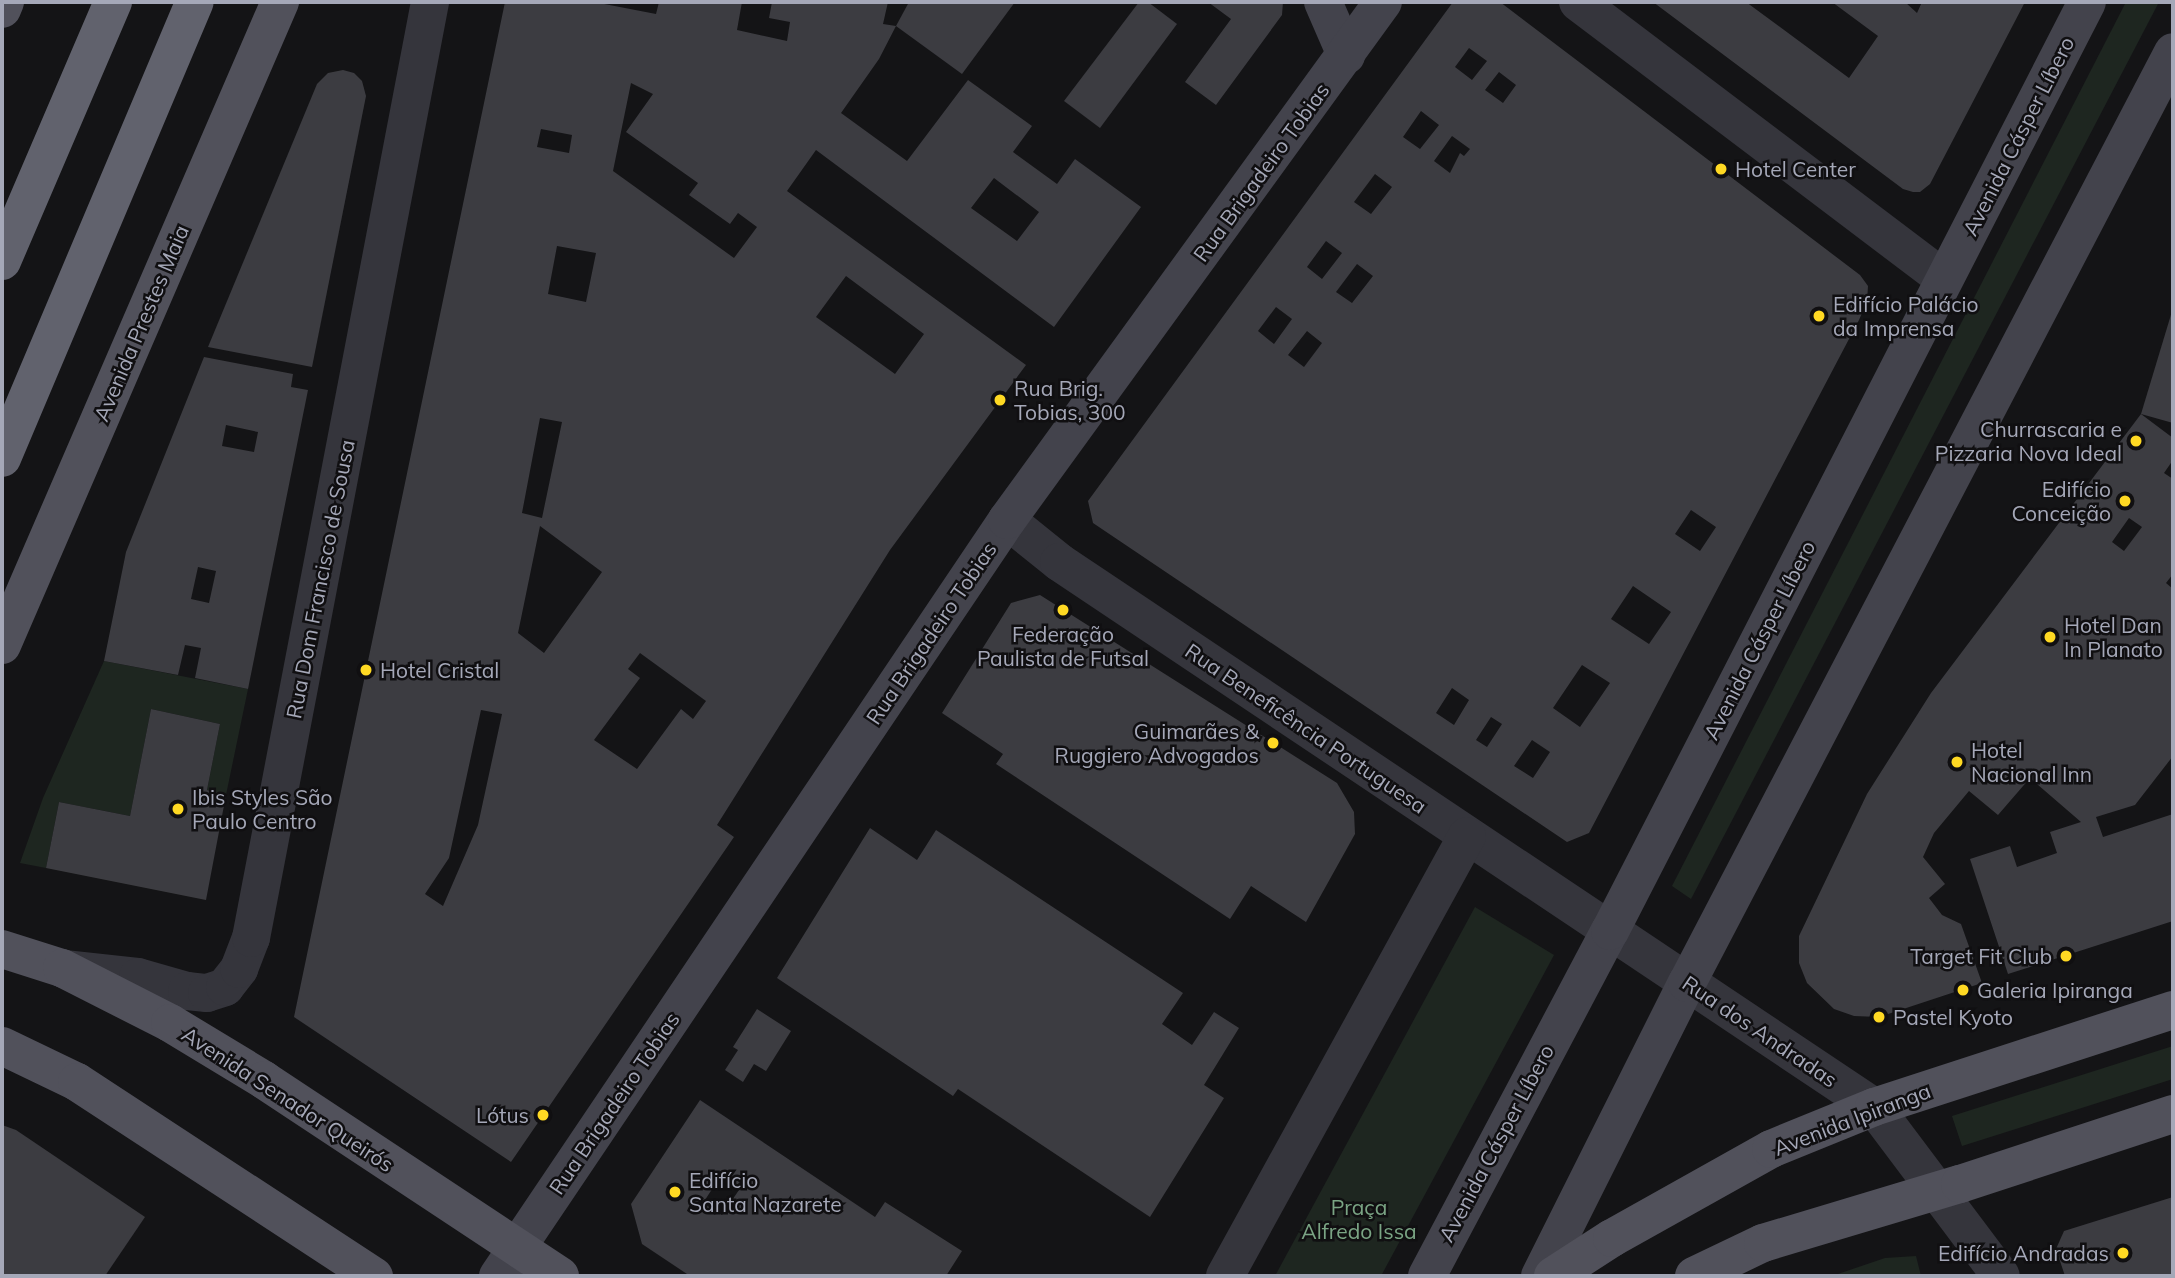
<!DOCTYPE html>
<meta charset="utf-8">
<style>
body{margin:0}
#map{position:relative;width:2175px;height:1278px;overflow:hidden;background:#141416;font-family:Mulish,sans-serif}
div>[style]{position:absolute}
[style*='--x']{left:calc(var(--x)*1px);top:calc(var(--y)*1px);width:calc(var(--w)*1px);rotate:calc(var(--a)*1deg)}
.green>*{inset:0;background:#1e2620}
.building>*{inset:0;background:#3c3c41}
.street>*{height:38px;margin:-19px;padding:0 19px;transform-origin:19px;border-radius:19px;background:#35353c}
.secondary>*{height:38px;margin:-19px;padding:0 19px;transform-origin:19px;border-radius:19px;background:#43434c}
.primary>*{height:38px;margin:-19px;padding:0 19px;transform-origin:19px;border-radius:19px;background:#51515b}
.highway>*{height:38px;margin:-19px;padding:0 19px;transform-origin:19px;border-radius:19px;background:#61626d}
.dots>*{width:19px;height:19px;translate:-50% -50%;box-sizing:border-box;border:4px solid #100f11;border-radius:50%}
span{translate:-50% -50%;white-space:nowrap;text-align:center;line-height:1.15;-webkit-text-stroke:5px #100f11;paint-order:stroke}
.street-label{font-size:21px;color:#a5a8b8}
.poi-label{font-size:21px;color:#a5a8b8}
.left{translate:0 -50%;text-align:left}
.right{translate:-100% -50%;text-align:right}
.park-label{font-size:21px;color:#7aa484}
.frame{position:absolute;inset:0;border:4px solid #a5a8b8;pointer-events:none}
</style>
<div id="map">
<div class="green">
<div style="clip-path:polygon(2126px 2px,2159px 2px,1691px 899px,1672px 886px)"></div>
<div style="clip-path:polygon(104px 661px,248px 689px,226px 795px,207px 790px,220px 724px,151px 709px,130px 816px,59px 802px,46px 868px,20px 863px,43px 798px)"></div>
<div style="clip-path:polygon(1475px 907px,1554px 955px,1381px 1276px,1275px 1276px)"></div>
<div style="clip-path:polygon(2173px 1046px,2173px 1079px,1962px 1146px,1952px 1116px)"></div>
<div style="clip-path:polygon(1916px 1256px,1921px 1276px,1832px 1276px,1885px 1258px)"></div>
</div>
<div class="building">
<div style="clip-path:polygon(evenodd,505px 2px,594px 2px,656px 14px,659px 2px,742px 2px,737px 30px,787px 41px,790px 22px,769px 18px,772px 2px,888px 2px,883px 24px,896px 26px,879px 59px,841px 113px,907px 161px,968px 80px,1032px 126px,1013px 152px,1057px 184px,1075px 159px,1141px 207px,1054px 327px,816px 150px,787px 191px,1026px 365px,890px 550px,717px 825px,734px 837px,511px 1162px,294px 1017px,505px 2px,631px 83px,653px 94px,626px 132px,698px 183px,689px 195px,730px 224px,738px 213px,757px 227px,734px 258px,613px 171px,631px 83px,505px 2px,541px 129px,572px 135px,569px 153px,537px 147px,541px 129px,505px 2px,994px 178px,1039px 212px,1017px 241px,971px 208px,994px 178px,505px 2px,557px 246px,596px 253px,586px 302px,548px 294px,557px 246px,505px 2px,846px 276px,924px 334px,895px 374px,816px 317px,846px 276px,505px 2px,540px 418px,562px 422px,542px 518px,522px 513px,540px 418px,505px 2px,540px 526px,602px 572px,544px 653px,518px 633px,540px 526px,505px 2px,640px 653px,706px 701px,693px 719px,681px 709px,637px 769px,594px 740px,640px 678px,628px 669px,640px 653px,505px 2px,481px 710px,502px 714px,478px 825px,443px 906px,425px 894px,449px 858px,481px 710px)"></div>
<div style="clip-path:polygon(909px 2px,1015px 2px,962px 74px,896px 26px)"></div>
<div style="clip-path:polygon(1139px 2px,1148px 2px,1177px 24px,1100px 128px,1064px 101px)"></div>
<div style="clip-path:polygon(1208px 2px,1283px 2px,1282px 15px,1216px 105px,1185px 82px,1231px 19px)"></div>
<div style="clip-path:polygon(evenodd,1453px 2px,1500px 2px,1860px 275px,1868px 286px,1867px 302px,1859px 320px,1589px 833px,1567px 842px,1093px 523px,1088px 501px,1453px 2px,1469px 48px,1487px 61px,1472px 80px,1455px 67px,1469px 48px,1453px 2px,1499px 72px,1516px 85px,1503px 103px,1485px 90px,1499px 72px,1453px 2px,1421px 111px,1439px 125px,1420px 149px,1403px 137px,1421px 111px,1453px 2px,1452px 136px,1470px 149px,1464px 156px,1460px 153px,1450px 173px,1434px 161px,1452px 136px,1453px 2px,1375px 174px,1392px 187px,1371px 214px,1354px 202px,1375px 174px,1453px 2px,1326px 241px,1342px 253px,1322px 279px,1307px 267px,1326px 241px,1453px 2px,1357px 264px,1373px 276px,1352px 303px,1336px 292px,1357px 264px,1453px 2px,1276px 307px,1292px 319px,1274px 344px,1258px 331px,1276px 307px,1453px 2px,1307px 331px,1322px 343px,1304px 367px,1288px 355px,1307px 331px,1453px 2px,1691px 510px,1716px 527px,1700px 551px,1675px 534px,1691px 510px,1453px 2px,1633px 586px,1671px 612px,1649px 644px,1611px 619px,1633px 586px,1453px 2px,1582px 665px,1610px 683px,1580px 727px,1553px 708px,1582px 665px,1453px 2px,1452px 688px,1469px 700px,1454px 725px,1436px 713px,1452px 688px,1453px 2px,1491px 717px,1502px 724px,1487px 747px,1476px 740px,1491px 717px,1453px 2px,1532px 740px,1550px 752px,1533px 778px,1514px 766px,1532px 740px)"></div>
<div style="clip-path:polygon(1653px 2px,1746px 2px,1849px 78px,1878px 36px,1832px 2px,1905px 2px,1917px 13px,1922px 2px,2025px 2px,1930px 184px,1920px 192px,1913px 192px,1903px 189px)"></div>
<div style="clip-path:polygon(343px 70px,354px 73px,362px 81px,366px 96px,312px 367px,208px 347px,317px 84px,328px 73px)"></div>
<div style="clip-path:polygon(2173px 308px,2173px 423px,2141px 414px)"></div>
<div style="clip-path:polygon(evenodd,204px 357px,293px 374px,291px 387px,308px 390px,248px 689px,195px 678px,201px 648px,185px 645px,178px 675px,104px 661px,126px 552px,204px 357px,226px 425px,258px 432px,254px 452px,222px 446px,226px 425px,204px 357px,198px 567px,216px 571px,209px 603px,191px 599px,198px 567px)"></div>
<div style="clip-path:polygon(evenodd,2141px 414px,2173px 438px,2173px 460px,2164px 473px,2173px 479px,2173px 574px,2166px 583px,2173px 589px,2173px 756px,2135px 805px,2096px 817px,2103px 837px,2173px 814px,2173px 921px,2008px 974px,1970px 859px,2010px 846px,2017px 867px,2057px 853px,2050px 832px,2081px 822px,2030px 778px,1998px 815px,1969px 791px,1934px 833px,1923px 857px,1945px 884px,1929px 898px,1942px 915px,1961px 924px,1982px 983px,1879px 1017px,1854px 1016px,1834px 1009px,1807px 983px,1799px 963px,1799px 936px,1867px 794px,1931px 693px,2141px 414px,2129px 518px,2142px 527px,2124px 551px,2112px 542px,2129px 518px)"></div>
<div style="clip-path:polygon(1040px 595px,1337px 783px,1354px 812px,1355px 834px,1306px 922px,1251px 886px,1230px 919px,996px 764px,1003px 754px,942px 713px,1011px 603px)"></div>
<div style="clip-path:polygon(151px 709px,220px 724px,207px 790px,226px 795px,206px 900px,46px 868px,59px 802px,130px 816px)"></div>
<div style="clip-path:polygon(870px 828px,917px 860px,936px 830px,1183px 993px,1162px 1024px,1192px 1045px,1214px 1012px,1239px 1028px,1204px 1085px,1224px 1098px,1150px 1217px,958px 1089px,953px 1096px,777px 978px)"></div>
<div style="clip-path:polygon(757px 1009px,791px 1031px,766px 1071px,754px 1064px,743px 1082px,725px 1070px,738px 1050px,733px 1047px)"></div>
<div style="clip-path:polygon(evenodd,700px 1100px,875px 1217px,885px 1202px,962px 1251px,946px 1276px,690px 1276px,642px 1244px,631px 1204px,700px 1100px,722px 1174px,741px 1187px,722px 1215px,703px 1203px,722px 1174px)"></div>
<div style="clip-path:polygon(2px 1125px,16px 1130px,145px 1217px,105px 1276px,2px 1276px)"></div>
<div style="clip-path:polygon(2173px 1197px,2173px 1276px,2065px 1276px,2056px 1249px,2064px 1231px)"></div>
</div>
<div class="street">
<div style="--x:1578;--y:2;--w:459;--a:37.1"></div>
<div style="--x:1007;--y:520;--w:67;--a:38.9"></div>
<div style="--x:1059;--y:562;--w:980;--a:33.77"></div>
<div style="--x:1874;--y:1107;--w:211;--a:53.1"></div>
<div style="--x:64;--y:969;--w:74;--a:6.2"></div>
<div style="--x:138;--y:977;--w:51;--a:15.9"></div>
<div style="--x:187;--y:991;--w:20;--a:6"></div>
<div style="--x:207;--y:993;--w:19;--a:-18"></div>
<div style="--x:225;--y:987;--w:23;--a:-52"></div>
<div style="--x:239;--y:969;--w:33;--a:-69"></div>
<div style="--x:251;--y:938;--w:953;--a:-79.17"></div>
<div style="--x:1225;--y:1276;--w:502;--a:-61.19"></div>
</div>
<div class="secondary">
<div style="--x:1323;--y:2;--w:58;--a:66.5"></div>
<div style="--x:498;--y:1276;--w:911;--a:-56.05"></div>
<div style="--x:1007;--y:520;--w:640;--a:-54.03"></div>
<div style="--x:1427;--y:1276;--w:391;--a:-62.1"></div>
<div style="--x:1610;--y:931;--w:1044;--a:-62.82"></div>
<div style="--x:1540;--y:1276;--w:328;--a:-63.4"></div>
<div style="--x:1687;--y:983;--w:1050;--a:-62.43"></div>
</div>
<div class="primary">
<div style="--x:2;--y:9;--w:8;--a:-67"></div>
<div style="--x:2;--y:645;--w:701;--a:-66.62"></div>
<div style="--x:2;--y:949;--w:63;--a:17.6"></div>
<div style="--x:62;--y:968;--w:121;--a:27"></div>
<div style="--x:170;--y:1023;--w:110;--a:31.2"></div>
<div style="--x:264;--y:1080;--w:355;--a:33.5"></div>
<div style="--x:2;--y:1046;--w:83;--a:25.6"></div>
<div style="--x:77;--y:1082;--w:355;--a:33.2"></div>
<div style="--x:1553;--y:1276;--w:70;--a:-32.8"></div>
<div style="--x:1612;--y:1238;--w:182;--a:-29.2"></div>
<div style="--x:1771;--y:1149;--w:111;--a:-22.2"></div>
<div style="--x:1874;--y:1107;--w:314;--a:-18"></div>
<div style="--x:1694;--y:1276;--w:76;--a:-25.6"></div>
<div style="--x:1763;--y:1243;--w:206;--a:-16.7"></div>
<div style="--x:1960;--y:1184;--w:224;--a:-18.2"></div>
</div>
<div class="highway">
<div style="--x:2;--y:261;--w:282;--a:-66.8"></div>
<div style="--x:2;--y:458;--w:495;--a:-67.1"></div>
</div>
<div class="dots">
<div style="left:1721px;top:169px;background:#ffd923"></div>
<div style="left:1819px;top:316px;background:#ffd923"></div>
<div style="left:1000px;top:400px;background:#ffd923"></div>
<div style="left:2136px;top:441px;background:#ffd923"></div>
<div style="left:2125px;top:501px;background:#ffd923"></div>
<div style="left:1063px;top:610px;background:#ffd923"></div>
<div style="left:2050px;top:637px;background:#ffd923"></div>
<div style="left:366px;top:670px;background:#ffd923"></div>
<div style="left:1273px;top:743px;background:#ffd923"></div>
<div style="left:1957px;top:762px;background:#ffd923"></div>
<div style="left:178px;top:809px;background:#ffd923"></div>
<div style="left:2066px;top:956px;background:#ffd923"></div>
<div style="left:1963px;top:990px;background:#ffd923"></div>
<div style="left:1879px;top:1017px;background:#ffd923"></div>
<div style="left:543px;top:1115px;background:#ffd923"></div>
<div style="left:675px;top:1192px;background:#ffd923"></div>
<div style="left:2123px;top:1253px;background:#ffd923"></div>
</div>
<div class="street-label">
<span style="left:2018px;top:136px;rotate:-63deg">Avenida Cásper Líbero</span>
<span style="left:1261px;top:172px;rotate:-54deg">Rua Brigadeiro Tobias</span>
<span style="left:141px;top:323px;rotate:-67deg">Avenida Prestes Maia</span>
<span style="left:320px;top:579px;rotate:-79deg">Rua Dom Francisco de Sousa</span>
<span style="left:931px;top:633px;rotate:-56deg">Rua Brigadeiro Tobias</span>
<span style="left:1759px;top:640px;rotate:-63deg">Avenida Cásper Líbero</span>
<span style="left:1306px;top:728px;rotate:34deg">Rua Beneficência Portuguesa</span>
<span style="left:1760px;top:1031px;rotate:34deg">Rua dos Andradas</span>
<span style="left:288px;top:1099px;rotate:33deg">Avenida Senador Queirós</span>
<span style="left:614px;top:1103px;rotate:-56deg">Rua Brigadeiro Tobias</span>
<span style="left:1852px;top:1119px;rotate:-21deg">Avenida Ipiranga</span>
<span style="left:1496px;top:1143px;rotate:-62deg">Avenida Cásper Líbero</span>
</div>
<div class="poi-label">
<span class="left" style="left:1735px;top:169px">Hotel Center</span>
<span class="left" style="left:1833px;top:316px">Edifício Palácio<br>da Imprensa</span>
<span class="left" style="left:1014px;top:400px">Rua Brig.<br>Tobias, 300</span>
<span class="right" style="left:2122px;top:441px">Churrascaria e<br>Pizzaria Nova Ideal</span>
<span class="right" style="left:2111px;top:501px">Edifício<br>Conceição</span>
<span class="left" style="left:2064px;top:637px">Hotel Dan<br>In Planato</span>
<span style="left:1063px;top:646px">Federação<br>Paulista de Futsal</span>
<span class="left" style="left:380px;top:670px">Hotel Cristal</span>
<span class="right" style="left:1259px;top:743px">Guimarães &amp;<br>Ruggiero Advogados</span>
<span class="left" style="left:1971px;top:762px">Hotel<br>Nacional Inn</span>
<span class="left" style="left:192px;top:809px">Ibis Styles São<br>Paulo Centro</span>
<span class="right" style="left:2052px;top:956px">Target Fit Club</span>
<span class="left" style="left:1977px;top:990px">Galeria Ipiranga</span>
<span class="left" style="left:1893px;top:1017px">Pastel Kyoto</span>
<span class="right" style="left:529px;top:1115px">Lótus</span>
<span class="left" style="left:689px;top:1192px">Edifício<br>Santa Nazarete</span>
<span class="right" style="left:2109px;top:1253px">Edifício Andradas</span>
</div>
<div class="park-label">
<span style="left:1359px;top:1219px">Praça<br>Alfredo Issa</span>
</div>
<div class="frame"></div>
</div>
